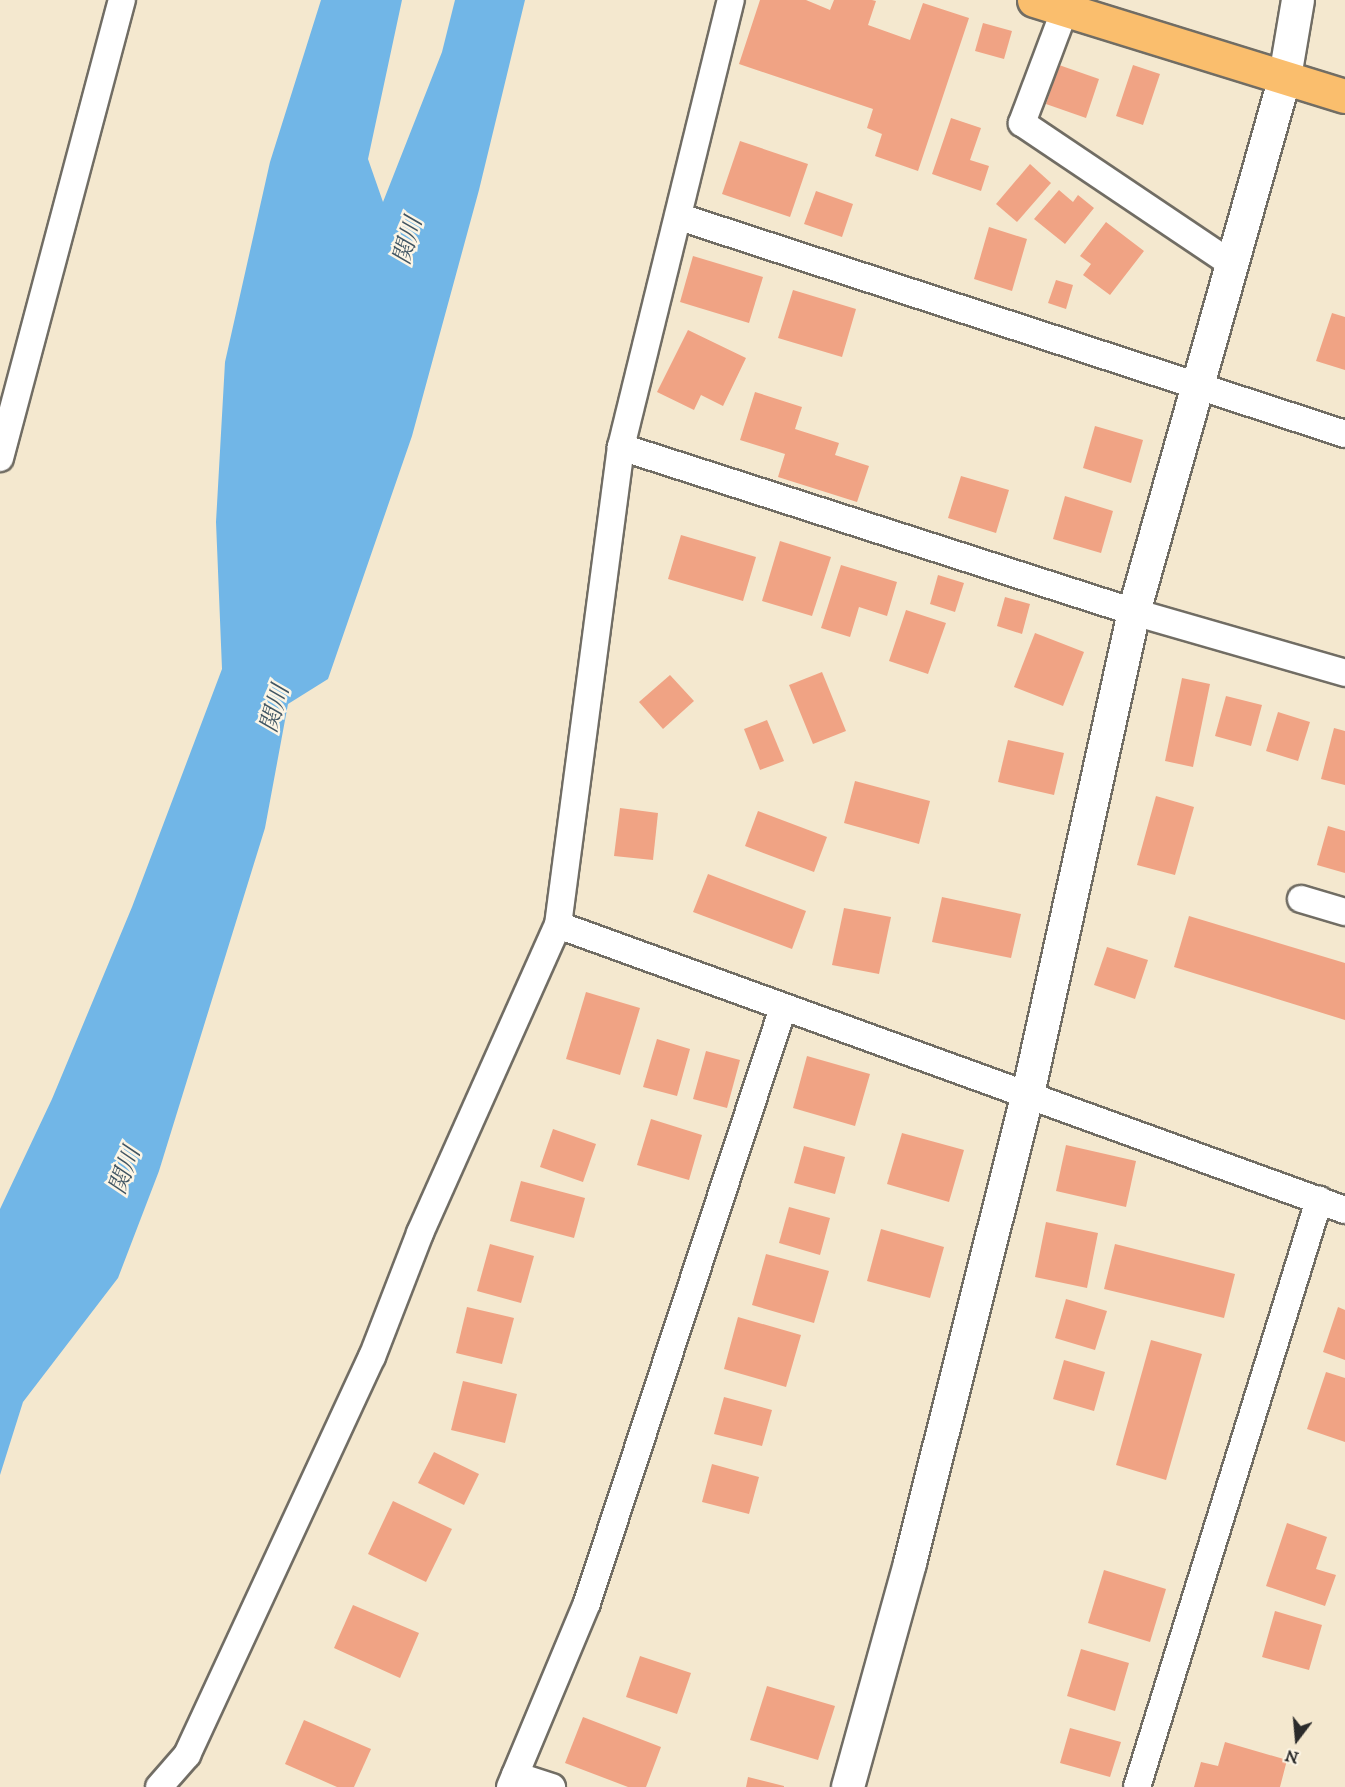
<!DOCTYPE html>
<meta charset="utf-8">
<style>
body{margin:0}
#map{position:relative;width:1345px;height:1787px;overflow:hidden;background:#f4e8cf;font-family:"IM FELL DW Pica","Noto Serif JP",serif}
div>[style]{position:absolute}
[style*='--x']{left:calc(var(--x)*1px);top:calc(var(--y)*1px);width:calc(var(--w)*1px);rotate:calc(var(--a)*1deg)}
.water>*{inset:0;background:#71b6e7}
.building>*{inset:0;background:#f0a384}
.roads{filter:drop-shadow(2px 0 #716d64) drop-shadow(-2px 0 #716d64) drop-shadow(0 2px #716d64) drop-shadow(0 -2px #716d64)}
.minor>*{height:26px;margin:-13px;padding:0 13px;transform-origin:13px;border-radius:13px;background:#fff}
.tertiary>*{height:32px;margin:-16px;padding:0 16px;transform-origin:16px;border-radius:16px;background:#fff}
.primary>*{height:33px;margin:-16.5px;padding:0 16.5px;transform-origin:16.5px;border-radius:16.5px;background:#fabe6d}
span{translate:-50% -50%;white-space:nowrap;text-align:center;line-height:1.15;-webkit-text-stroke:5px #fcf5e5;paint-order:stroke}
.water-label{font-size:24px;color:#405563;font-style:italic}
.north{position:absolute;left:1267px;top:1709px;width:60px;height:60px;-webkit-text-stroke:4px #fcf5e5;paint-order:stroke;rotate:196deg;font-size:16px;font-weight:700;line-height:24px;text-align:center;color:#2b2b2b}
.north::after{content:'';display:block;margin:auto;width:21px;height:27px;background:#2b2b2b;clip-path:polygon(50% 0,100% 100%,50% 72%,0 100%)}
</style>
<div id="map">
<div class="water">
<div style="clip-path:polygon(321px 0,402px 0,368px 159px,383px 202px,442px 52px,455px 0,525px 0,479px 190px,412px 436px,328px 679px,288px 704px,265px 828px,159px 1171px,118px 1278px,23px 1402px,0 1475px,0 1209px,52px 1099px,132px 907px,222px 669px,216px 522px,225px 362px,270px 162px)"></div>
</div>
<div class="building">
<div style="clip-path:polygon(760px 0,806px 0,830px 10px,834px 0,872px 0,876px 1px,868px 25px,910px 40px,923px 3px,969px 18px,918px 171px,875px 156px,882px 134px,867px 128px,873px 109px,739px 64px)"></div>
<div style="clip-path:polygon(983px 23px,1012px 31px,1004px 59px,975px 51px)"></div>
<div style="clip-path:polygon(1059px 65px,1099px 79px,1086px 118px,1046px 104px)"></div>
<div style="clip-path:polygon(1133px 65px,1160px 74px,1143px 125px,1116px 116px)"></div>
<div style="clip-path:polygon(951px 118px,981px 128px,970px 160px,989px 166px,981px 191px,932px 174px)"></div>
<div style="clip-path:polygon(740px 141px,808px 164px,790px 217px,722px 194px)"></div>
<div style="clip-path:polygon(1030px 164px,1051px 183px,1017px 222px,996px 204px)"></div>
<div style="clip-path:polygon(1059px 190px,1073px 202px,1078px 195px,1094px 208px,1065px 244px,1034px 219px)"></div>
<div style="clip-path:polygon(816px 191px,853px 204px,842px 237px,804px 224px)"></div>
<div style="clip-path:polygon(1106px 222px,1144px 251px,1110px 295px,1083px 275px,1091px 264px,1080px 256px)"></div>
<div style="clip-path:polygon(989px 227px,1027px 239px,1012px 291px,974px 279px)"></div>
<div style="clip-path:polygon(693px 256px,763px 277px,749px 323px,680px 302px)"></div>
<div style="clip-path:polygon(1056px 280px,1073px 285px,1066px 309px,1048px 303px)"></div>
<div style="clip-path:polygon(793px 290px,856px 309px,842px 357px,778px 338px)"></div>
<div style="clip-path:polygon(1332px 313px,1345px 317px,1345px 370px,1316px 361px)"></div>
<div style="clip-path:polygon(688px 330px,746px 358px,723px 406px,701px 395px,694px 410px,657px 392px)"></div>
<div style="clip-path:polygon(755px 392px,802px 407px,795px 429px,839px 443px,835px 455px,869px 466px,857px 502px,778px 477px,785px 454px,740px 440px)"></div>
<div style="clip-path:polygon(1095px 426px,1143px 440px,1131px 483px,1083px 468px)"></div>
<div style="clip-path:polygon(961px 476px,1009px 490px,996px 533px,948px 518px)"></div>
<div style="clip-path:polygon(1065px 496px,1113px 511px,1101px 553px,1053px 539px)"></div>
<div style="clip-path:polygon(681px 535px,756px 557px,743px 601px,668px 579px)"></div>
<div style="clip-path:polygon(780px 541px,831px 557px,812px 616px,762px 601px)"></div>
<div style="clip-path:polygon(841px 565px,897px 582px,887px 616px,859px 607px,850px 637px,821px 628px)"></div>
<div style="clip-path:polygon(938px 575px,964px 583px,955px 612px,930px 604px)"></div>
<div style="clip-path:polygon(1005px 597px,1030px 604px,1022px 634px,997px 626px)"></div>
<div style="clip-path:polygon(906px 610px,946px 623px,928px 674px,889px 661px)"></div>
<div style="clip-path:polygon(1035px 633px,1084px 652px,1063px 706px,1014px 687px)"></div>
<div style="clip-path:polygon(822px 672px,846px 731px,813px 744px,789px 685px)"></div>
<div style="clip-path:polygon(670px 675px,694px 701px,663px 729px,639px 702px)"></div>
<div style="clip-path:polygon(1182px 678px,1210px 684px,1193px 767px,1165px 761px)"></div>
<div style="clip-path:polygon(1226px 696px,1262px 705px,1251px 746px,1215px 736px)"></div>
<div style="clip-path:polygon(1278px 712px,1310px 722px,1298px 761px,1266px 751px)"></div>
<div style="clip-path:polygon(767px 720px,784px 761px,760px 770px,744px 729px)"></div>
<div style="clip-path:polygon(1334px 728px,1345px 731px,1345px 785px,1321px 779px)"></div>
<div style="clip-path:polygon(1008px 740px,1064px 753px,1054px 795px,998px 782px)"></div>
<div style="clip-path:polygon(855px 781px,930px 801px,919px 844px,844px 823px)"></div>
<div style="clip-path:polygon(1156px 796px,1194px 807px,1175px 875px,1137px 865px)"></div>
<div style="clip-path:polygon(620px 808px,658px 813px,653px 860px,614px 856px)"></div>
<div style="clip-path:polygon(758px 811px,827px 837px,814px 872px,745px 846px)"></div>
<div style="clip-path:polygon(1328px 826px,1345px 831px,1345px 873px,1317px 865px)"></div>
<div style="clip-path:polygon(708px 874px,806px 911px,792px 949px,693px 912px)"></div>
<div style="clip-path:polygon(942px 897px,1021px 914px,1011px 958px,932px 942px)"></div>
<div style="clip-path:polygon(844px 908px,891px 917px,879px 974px,832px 965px)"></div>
<div style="clip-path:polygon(1189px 916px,1345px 963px,1345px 1020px,1174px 967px)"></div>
<div style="clip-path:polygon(1107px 947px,1148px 960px,1135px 999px,1094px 985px)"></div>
<div style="clip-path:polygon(586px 992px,640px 1008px,620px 1075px,566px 1059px)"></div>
<div style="clip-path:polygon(657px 1039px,690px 1049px,677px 1096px,643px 1087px)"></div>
<div style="clip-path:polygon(706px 1051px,740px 1060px,727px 1108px,693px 1099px)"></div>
<div style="clip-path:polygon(807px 1056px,870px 1074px,855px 1126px,793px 1108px)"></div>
<div style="clip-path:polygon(651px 1119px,702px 1135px,689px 1180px,637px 1165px)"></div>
<div style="clip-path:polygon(553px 1129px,596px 1144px,583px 1182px,540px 1167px)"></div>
<div style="clip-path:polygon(902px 1133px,964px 1150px,949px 1202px,887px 1184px)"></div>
<div style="clip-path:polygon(1066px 1145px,1136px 1161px,1126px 1207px,1056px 1191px)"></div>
<div style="clip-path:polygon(804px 1146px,845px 1157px,835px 1194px,794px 1183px)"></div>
<div style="clip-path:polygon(521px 1181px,585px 1198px,574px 1238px,510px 1221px)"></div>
<div style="clip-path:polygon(789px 1207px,830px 1218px,820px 1255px,779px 1243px)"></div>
<div style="clip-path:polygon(1046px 1222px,1098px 1233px,1087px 1288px,1035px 1277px)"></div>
<div style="clip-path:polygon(881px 1229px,944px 1247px,930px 1298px,867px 1281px)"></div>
<div style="clip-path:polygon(490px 1244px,534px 1256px,521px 1303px,477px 1291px)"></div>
<div style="clip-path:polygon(1115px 1244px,1235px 1274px,1224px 1318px,1104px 1289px)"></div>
<div style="clip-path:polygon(766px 1254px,829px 1271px,814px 1323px,752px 1305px)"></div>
<div style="clip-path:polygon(1066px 1299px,1107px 1311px,1095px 1350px,1055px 1338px)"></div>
<div style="clip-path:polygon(467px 1307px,514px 1318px,502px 1364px,456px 1353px)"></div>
<div style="clip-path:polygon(1338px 1307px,1345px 1310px,1345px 1360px,1323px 1352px)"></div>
<div style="clip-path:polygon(738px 1317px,801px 1335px,786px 1387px,724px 1369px)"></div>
<div style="clip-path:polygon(1151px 1340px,1202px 1354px,1166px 1480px,1116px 1465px)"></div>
<div style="clip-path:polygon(1064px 1360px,1105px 1372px,1094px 1411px,1053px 1399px)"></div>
<div style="clip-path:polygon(1326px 1372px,1345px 1378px,1345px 1442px,1307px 1429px)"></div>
<div style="clip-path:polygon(463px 1381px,517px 1394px,505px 1443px,451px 1430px)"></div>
<div style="clip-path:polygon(724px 1397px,772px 1410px,762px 1446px,714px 1434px)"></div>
<div style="clip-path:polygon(434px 1452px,479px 1474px,464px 1505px,418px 1483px)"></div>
<div style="clip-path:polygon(712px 1464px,759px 1477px,749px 1514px,702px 1502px)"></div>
<div style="clip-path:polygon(393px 1501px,452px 1529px,426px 1582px,368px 1554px)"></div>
<div style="clip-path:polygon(1287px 1523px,1327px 1537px,1316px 1569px,1336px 1575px,1325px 1606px,1266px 1586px)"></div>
<div style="clip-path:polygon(1104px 1570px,1166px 1589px,1150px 1642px,1088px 1623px)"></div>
<div style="clip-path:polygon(353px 1605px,419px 1633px,400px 1678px,334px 1648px)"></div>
<div style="clip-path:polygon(1275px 1611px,1322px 1625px,1309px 1670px,1262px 1657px)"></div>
<div style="clip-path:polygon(1081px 1649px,1129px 1663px,1115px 1711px,1067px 1696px)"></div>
<div style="clip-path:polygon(640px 1656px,691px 1673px,677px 1714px,626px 1697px)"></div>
<div style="clip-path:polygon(767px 1686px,835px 1706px,818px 1760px,750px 1740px)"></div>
<div style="clip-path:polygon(583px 1717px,661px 1747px,646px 1787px,628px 1787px,565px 1763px)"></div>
<div style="clip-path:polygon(304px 1720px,371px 1749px,354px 1787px,337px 1787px,285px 1764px)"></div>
<div style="clip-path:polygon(1070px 1728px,1121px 1742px,1110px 1777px,1060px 1763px)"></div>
<div style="clip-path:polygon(1225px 1742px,1287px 1760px,1280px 1787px,1194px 1787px,1201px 1762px,1218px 1766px)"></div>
<div style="clip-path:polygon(748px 1777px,784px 1786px,784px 1787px,746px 1787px)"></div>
</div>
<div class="roads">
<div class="minor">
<div style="--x:1065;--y:9;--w:122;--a:110.7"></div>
<div style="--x:1022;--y:123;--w:254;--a:33.9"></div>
<div style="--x:680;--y:217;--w:700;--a:18.07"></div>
<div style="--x:621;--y:447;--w:539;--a:17.83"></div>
<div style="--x:1134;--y:612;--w:220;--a:16.1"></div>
<div style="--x:0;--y:458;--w:474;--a:-75.1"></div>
<div style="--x:1301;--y:899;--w:46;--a:16.5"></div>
<div style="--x:558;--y:925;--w:837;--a:19.91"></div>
<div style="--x:515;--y:1775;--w:39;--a:18"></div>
<div style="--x:159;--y:1787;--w:43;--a:-48.8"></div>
<div style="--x:187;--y:1755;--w:439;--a:-65.1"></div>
<div style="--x:372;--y:1357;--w:133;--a:-68.8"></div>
<div style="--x:420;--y:1233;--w:338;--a:-65.9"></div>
<div style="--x:558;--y:925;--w:482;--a:-82.5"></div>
<div style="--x:621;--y:447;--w:460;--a:-76.2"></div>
<div style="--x:510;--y:1787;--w:199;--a:-67.3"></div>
<div style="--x:587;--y:1603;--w:626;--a:-71.77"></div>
<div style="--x:1137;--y:1787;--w:615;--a:-72.77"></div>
</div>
<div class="tertiary">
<div style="--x:848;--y:1787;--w:232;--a:-74.5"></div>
<div style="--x:910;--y:1563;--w:484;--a:-75.9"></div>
<div style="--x:1028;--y:1094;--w:494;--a:-77.6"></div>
<div style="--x:1134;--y:612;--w:556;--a:-74.24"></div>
<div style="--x:1285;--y:77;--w:78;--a:-80.4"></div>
</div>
<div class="primary">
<div style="--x:1034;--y:0;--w:325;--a:17.2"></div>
</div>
</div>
<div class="water-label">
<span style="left:409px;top:241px;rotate:-74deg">関川</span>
<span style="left:276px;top:709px;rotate:-74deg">関川</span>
<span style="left:126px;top:1171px;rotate:-70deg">関川</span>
</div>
<div class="north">N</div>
</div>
